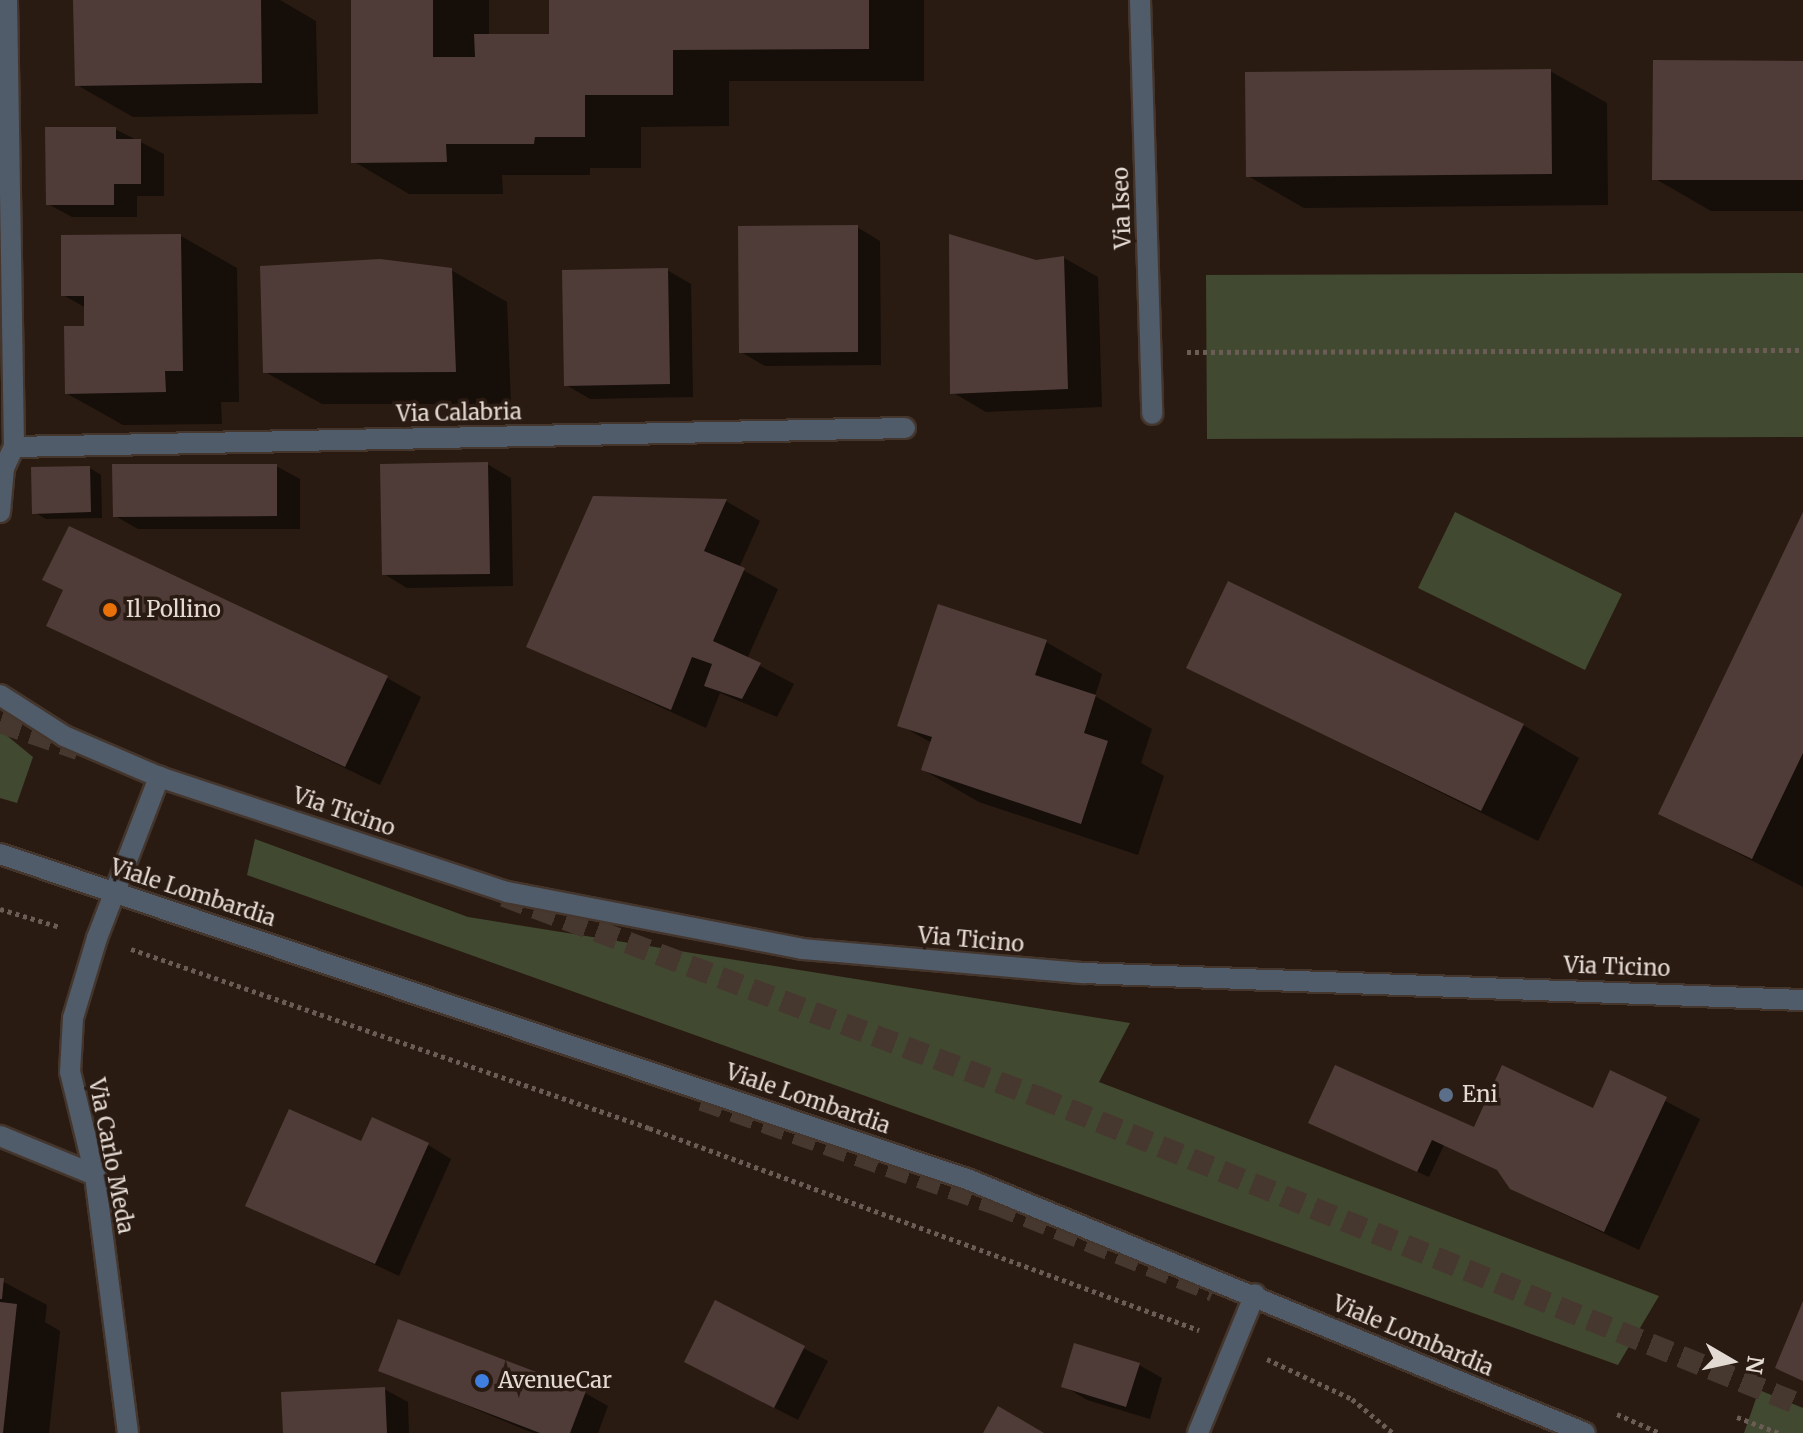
<!DOCTYPE html>
<style>
body{margin:0}
#map{position:relative;width:1803px;height:1433px;overflow:hidden;background:#2a1b12;font-family:Merriweather,serif}
div>[style]{position:absolute}
[style*='--x']{left:calc(var(--x)*1px);top:calc(var(--y)*1px);width:calc(var(--w)*1px);rotate:calc(var(--a)*1deg)}
.green>*{inset:0;background:#414930}
.shadow>*{inset:0;background:#0007}
.building>*{inset:0;background:#4f3c38}
.trunk-tunnel>*{height:22px;margin-top:-11px;transform-origin:0;background:repeating-linear-gradient(90deg,#46382f 0 22px,transparent 0 33px)}
.path>*{height:5px;margin-top:-2.5px;transform-origin:0;background:repeating-linear-gradient(90deg,#6b5d55 0 4px,transparent 0 8px)}
.roads{filter:drop-shadow(2px 0 #44362d) drop-shadow(-2px 0 #44362d) drop-shadow(0 2px #44362d) drop-shadow(0 -2px #44362d)}
.service>*{height:20px;margin:-10px;padding:0 10px;transform-origin:10px;border-radius:10px;background:#515c6a}
.minor>*{height:20px;margin:-10px;padding:0 10px;transform-origin:10px;border-radius:10px;background:#515c6a}
.tertiary>*{height:20px;margin:-10px;padding:0 10px;transform-origin:10px;border-radius:10px;background:#515c6a}
.dots>*{width:22px;height:22px;translate:-50% -50%;box-sizing:border-box;border:4px solid #2a1b12;border-radius:50%}
span{translate:-50% -50%;white-space:nowrap;text-align:center;line-height:1.15;-webkit-text-stroke:7px #2a1b12;paint-order:stroke}
.street-label{font-size:22px;color:#e4dad4}
.poi-label{font-size:22px;color:#e4dad4}
.left{translate:0 -50%;text-align:left}
.north{position:absolute;left:1691px;top:1321px;width:80px;height:80px;-webkit-text-stroke:6px #2a1b12;paint-order:stroke;rotate:99deg;font-size:22px;font-weight:700;line-height:32px;text-align:center;color:#e4dad4}
.north::after{content:'';display:block;margin:auto;width:28px;height:36px;background:#e4dad4;clip-path:polygon(50% 0,100% 100%,50% 72%,0 100%)}
</style>
<div id="map">
<div class="green">
<div style="clip-path:polygon(1803px 273px,1803px 437px,1207px 439px,1206px 275px)"></div>
<div style="clip-path:polygon(1455px 512px,1622px 594px,1585px 670px,1418px 588px)"></div>
<div style="clip-path:polygon(0 730px,33px 757px,17px 803px,0 798px)"></div>
<div style="clip-path:polygon(255px 839px,468px 917px,1130px 1023px,1099px 1082px,1659px 1296px,1618px 1365px,247px 875px)"></div>
<div style="clip-path:polygon(1759px 1390px,1803px 1408px,1803px 1433px,1744px 1433px)"></div>
</div>
<div class="shadow">
<div style="clip-path:polygon(75px 0,280px 0,316px 21px,318px 114px,133px 117px,77px 85px)"></div>
<div style="clip-path:polygon(352px 0,489px 0,489px 36px,551px 36px,657px 0,924px 0,924px 81px,729px 81px,729px 126px,641px 127px,641px 168px,590px 168px,590px 175px,502px 175px,503px 194px,409px 194px,353px 161px)"></div>
<div style="clip-path:polygon(1803px 63px,1803px 211px,1711px 211px,1654px 178px)"></div>
<div style="clip-path:polygon(1550px 71px,1607px 103px,1608px 205px,1304px 208px,1248px 176px)"></div>
<div style="clip-path:polygon(115px 129px,164px 154px,164px 196px,137px 196px,137px 217px,72px 217px,48px 204px)"></div>
<div style="clip-path:polygon(857px 227px,880px 241px,881px 365px,765px 366px,741px 352px)"></div>
<div style="clip-path:polygon(181px 236px,237px 268px,239px 402px,221px 402px,222px 424px,123px 425px,66px 393px,86px 328px,86px 308px,63px 295px)"></div>
<div style="clip-path:polygon(1064px 258px,1098px 277px,1102px 407px,986px 412px,952px 392px,1036px 262px)"></div>
<div style="clip-path:polygon(451px 270px,507px 302px,511px 404px,322px 404px,265px 372px)"></div>
<div style="clip-path:polygon(667px 270px,691px 284px,693px 397px,590px 399px,566px 385px)"></div>
<div style="clip-path:polygon(487px 464px,511px 478px,513px 586px,407px 588px,384px 574px)"></div>
<div style="clip-path:polygon(276px 466px,300px 479px,300px 529px,138px 529px,115px 516px)"></div>
<div style="clip-path:polygon(90px 468px,101px 475px,102px 518px,46px 519px,34px 512px)"></div>
<div style="clip-path:polygon(595px 498px,726px 501px,760px 521px,739px 568px,778px 589px,747px 659px,794px 684px,777px 717px,720px 693px,706px 728px,528px 646px)"></div>
<div style="clip-path:polygon(1803px 517px,1803px 887px,1660px 813px)"></div>
<div style="clip-path:polygon(49px 625px,387px 678px,421px 697px,380px 785px)"></div>
<div style="clip-path:polygon(1046px 642px,1102px 674px,1095px 696px,1152px 729px,1141px 763px,1164px 776px,1138px 855px,979px 802px,923px 770px,932px 743px,900px 725px)"></div>
<div style="clip-path:polygon(1188px 667px,1523px 725px,1579px 758px,1538px 841px)"></div>
<div style="clip-path:polygon(1611px 1073px,1700px 1119px,1639px 1250px,1540px 1203px,1512px 1187px,1500px 1170px,1444px 1145px,1429px 1177px,1322px 1129px,1488px 1136px,1593px 1111px)"></div>
<div style="clip-path:polygon(362px 1144px,428px 1145px,451px 1159px,399px 1276px,248px 1205px)"></div>
<div style="clip-path:polygon(0 1280px,47px 1305px,45px 1322px,60px 1331px,49px 1433px,0 1433px)"></div>
<div style="clip-path:polygon(716px 1303px,828px 1361px,798px 1420px,710px 1375px)"></div>
<div style="clip-path:polygon(1139px 1365px,1162px 1378px,1150px 1419px,1087px 1400px,1064px 1386px)"></div>
<div style="clip-path:polygon(381px 1370px,585px 1393px,608px 1406px,598px 1433px,533px 1433px)"></div>
<div style="clip-path:polygon(384px 1389px,408px 1402px,409px 1433px,285px 1433px)"></div>
</div>
<div class="building">
<div style="clip-path:polygon(73px 0,261px 0,262px 83px,75px 86px)"></div>
<div style="clip-path:polygon(351px 0,433px 0,433px 57px,475px 57px,474px 34px,549px 34px,549px 0,869px 0,869px 49px,673px 50px,673px 95px,585px 95px,585px 137px,535px 137px,534px 144px,446px 144px,447px 162px,351px 163px)"></div>
<div style="clip-path:polygon(1653px 60px,1803px 61px,1803px 180px,1652px 180px)"></div>
<div style="clip-path:polygon(1551px 69px,1552px 174px,1246px 177px,1245px 72px)"></div>
<div style="clip-path:polygon(45px 127px,116px 127px,116px 139px,141px 139px,141px 184px,114px 184px,114px 205px,46px 205px)"></div>
<div style="clip-path:polygon(858px 225px,858px 352px,739px 353px,738px 226px)"></div>
<div style="clip-path:polygon(181px 234px,183px 371px,165px 371px,166px 392px,65px 394px,64px 326px,84px 326px,84px 296px,61px 296px,61px 235px)"></div>
<div style="clip-path:polygon(949px 234px,1036px 260px,1064px 256px,1068px 389px,950px 394px)"></div>
<div style="clip-path:polygon(380px 259px,452px 268px,456px 372px,263px 373px,260px 266px)"></div>
<div style="clip-path:polygon(668px 268px,670px 384px,564px 386px,562px 270px)"></div>
<div style="clip-path:polygon(488px 462px,490px 574px,382px 575px,380px 464px)"></div>
<div style="clip-path:polygon(112px 464px,277px 464px,277px 516px,113px 517px)"></div>
<div style="clip-path:polygon(90px 466px,91px 512px,32px 514px,31px 467px)"></div>
<div style="clip-path:polygon(593px 496px,727px 499px,704px 551px,745px 568px,713px 641px,761px 663px,742px 699px,704px 686px,712px 664px,692px 657px,671px 710px,526px 647px)"></div>
<div style="clip-path:polygon(1803px 512px,1803px 753px,1752px 859px,1658px 814px)"></div>
<div style="clip-path:polygon(69px 526px,388px 676px,345px 767px,46px 626px,63px 590px,42px 580px)"></div>
<div style="clip-path:polygon(1228px 581px,1524px 724px,1481px 811px,1186px 668px)"></div>
<div style="clip-path:polygon(938px 604px,1047px 640px,1035px 675px,1096px 695px,1084px 733px,1108px 741px,1081px 824px,921px 770px,932px 737px,897px 726px)"></div>
<div style="clip-path:polygon(1335px 1065px,1474px 1127px,1502px 1065px,1593px 1108px,1610px 1070px,1667px 1097px,1604px 1232px,1510px 1189px,1497px 1170px,1432px 1140px,1417px 1172px,1308px 1123px)"></div>
<div style="clip-path:polygon(289px 1109px,361px 1141px,372px 1117px,429px 1143px,375px 1264px,245px 1206px)"></div>
<div style="clip-path:polygon(0 1278px,4px 1278px,2px 1299px,0 1299px)"></div>
<div style="clip-path:polygon(715px 1300px,805px 1346px,774px 1408px,684px 1362px)"></div>
<div style="clip-path:polygon(1803px 1301px,1803px 1381px,1775px 1368px)"></div>
<div style="clip-path:polygon(0 1302px,17px 1304px,3px 1433px,0 1433px)"></div>
<div style="clip-path:polygon(398px 1319px,586px 1391px,570px 1433px,540px 1433px,378px 1371px)"></div>
<div style="clip-path:polygon(1074px 1343px,1140px 1363px,1126px 1407px,1061px 1387px)"></div>
<div style="clip-path:polygon(385px 1387px,387px 1433px,283px 1433px,281px 1392px)"></div>
<div style="clip-path:polygon(998px 1406px,1044px 1433px,983px 1433px)"></div>
</div>
<div class="trunk-tunnel">
<div style="--x:0;--y:722;--w:83;--a:19.1"></div>
<div style="--x:504;--y:896;--w:571;--a:20.63"></div>
<div style="--x:1038;--y:1097;--w:825;--a:21.99"></div>
<div style="--x:702;--y:1100;--w:312;--a:19.5"></div>
<div style="--x:996;--y:1204;--w:234;--a:21.8"></div>
</div>
<div class="path">
<div style="--x:1187;--y:352;--w:616;--a:-0.19"></div>
<div style="--x:0;--y:909;--w:63;--a:16.7"></div>
<div style="--x:131;--y:949;--w:548;--a:19.06"></div>
<div style="--x:649;--y:1128;--w:586;--a:20.17"></div>
<div style="--x:1267;--y:1359;--w:94;--a:25.2"></div>
<div style="--x:1352;--y:1399;--w:53;--a:39.7"></div>
<div style="--x:1617;--y:1414;--w:47;--a:23.8"></div>
<div style="--x:1737;--y:1417;--w:45;--a:20.9"></div>
</div>
<div class="roads">
<div class="service">
<div style="--x:0;--y:1136;--w:103;--a:22.3"></div>
</div>
<div class="minor">
<div style="--x:1140;--y:0;--w:414;--a:88.3"></div>
<div style="--x:14;--y:447;--w:891;--a:-1.22"></div>
<div style="--x:0;--y:512;--w:44;--a:-84.8"></div>
<div style="--x:4;--y:468;--w:23;--a:-65"></div>
<div style="--x:14;--y:447;--w:447;--a:-90.9"></div>
<div style="--x:0;--y:695;--w:76;--a:32.6"></div>
<div style="--x:64;--y:736;--w:103;--a:23.3"></div>
<div style="--x:159;--y:777;--w:367;--a:18.3"></div>
<div style="--x:507;--y:892;--w:300;--a:10.9"></div>
<div style="--x:802;--y:949;--w:282;--a:4.9"></div>
<div style="--x:1083;--y:973;--w:721;--a:2.15"></div>
<div style="--x:128;--y:1433;--w:260;--a:-97.3"></div>
<div style="--x:95;--y:1175;--w:106;--a:-103.6"></div>
<div style="--x:70;--y:1072;--w:54;--a:-86.8"></div>
<div style="--x:73;--y:1018;--w:84;--a:-73.3"></div>
<div style="--x:97;--y:938;--w:173;--a:-68.9"></div>
<div style="--x:1198;--y:1433;--w:150;--a:-67.7"></div>
</div>
<div class="tertiary">
<div style="--x:0;--y:854;--w:1020;--a:18.58"></div>
<div style="--x:967;--y:1179;--w:668;--a:22.34"></div>
</div>
</div>
<div class="dots">
<div style="left:110px;top:610px;background:#e8710a"></div>
<div style="left:1446px;top:1095px;background:#5c6f8a"></div>
<div style="left:482px;top:1381px;background:#3f7fe0"></div>
</div>
<div class="street-label">
<span style="left:1122px;top:208px;rotate:-92deg">Via Iseo</span>
<span style="left:459px;top:413px;rotate:-1deg">Via Calabria</span>
<span style="left:344px;top:812px;rotate:19deg">Via Ticino</span>
<span style="left:193px;top:893px;rotate:18deg">Viale Lombardia</span>
<span style="left:971px;top:940px;rotate:5deg">Via Ticino</span>
<span style="left:1617px;top:967px;rotate:2deg">Via Ticino</span>
<span style="left:808px;top:1099px;rotate:19deg">Viale Lombardia</span>
<span style="left:111px;top:1156px;rotate:79deg">Via Carlo Meda</span>
<span style="left:1413px;top:1336px;rotate:23deg">Viale Lombardia</span>
</div>
<div class="poi-label">
<span class="left" style="left:126px;top:610px">Il Pollino</span>
<span class="left" style="left:1462px;top:1095px">Eni</span>
<span class="left" style="left:498px;top:1381px">AvenueCar</span>
</div>
<div class="north">N</div>
</div>
